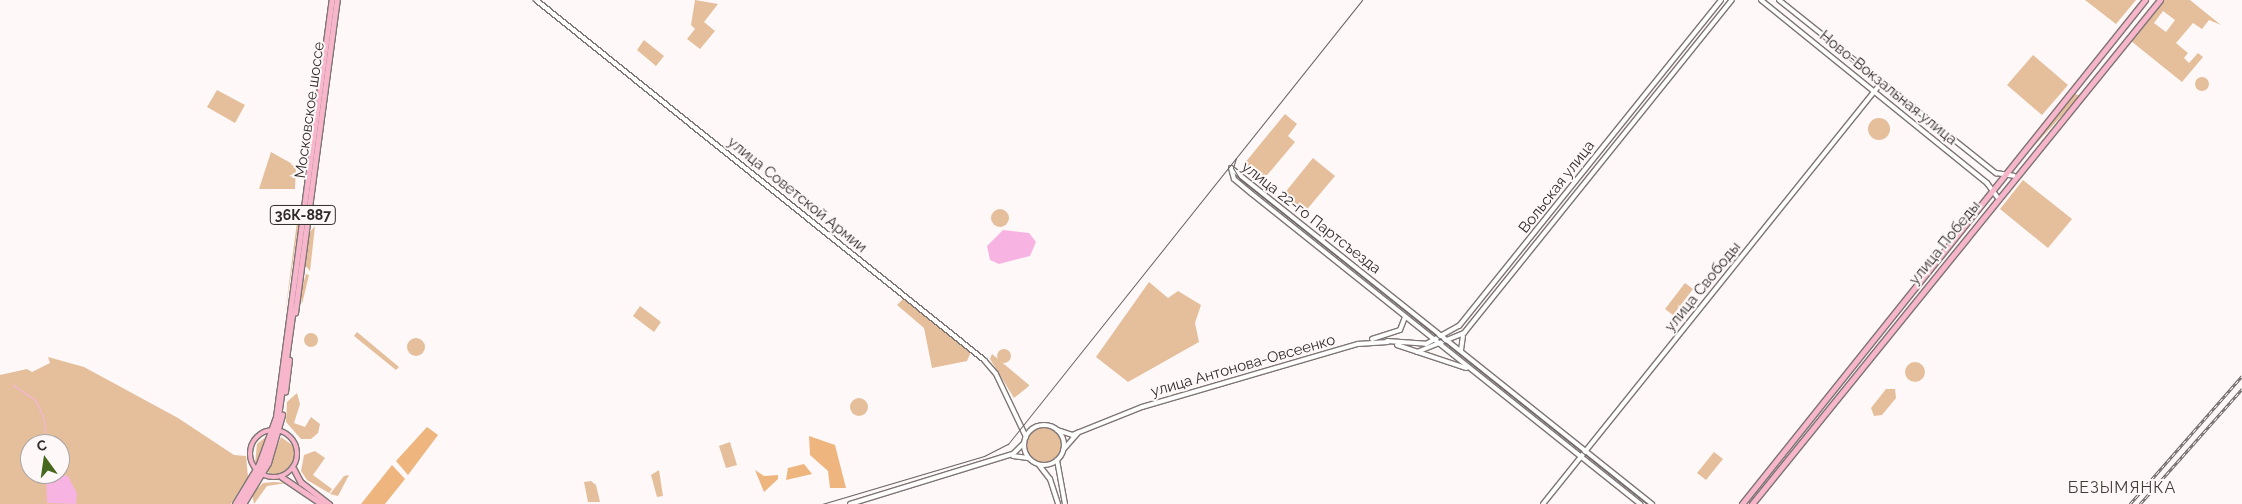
<!DOCTYPE html>
<meta charset="utf-8">
<style>
body{margin:0}
#map{position:relative;width:2242px;height:504px;overflow:hidden;background:#fef8f8;font-family:Raleway,sans-serif}
div>[style]{position:absolute}
[style*='--x']{left:calc(var(--x)*1px);top:calc(var(--y)*1px);width:calc(var(--w)*1px);rotate:calc(var(--a)*1deg)}
.green>*{inset:0;background:#e5bf9b}
.round{border-radius:50%}
.forest>*{inset:0;background:#eeb57e}
.water>*{inset:0;background:#f7b4e3}
.stream>*{height:1px;margin:-0.5px;padding:0 0.5px;transform-origin:0.5px;border-radius:0.5px;background:#f7b4e3}
.roads{filter:drop-shadow(1px 0 #7e7675) drop-shadow(-1px 0 #7e7675) drop-shadow(0 1px #7e7675) drop-shadow(0 -1px #7e7675)}
.secondary>*{height:4px;margin:-2px;padding:0 2px;transform-origin:2px;border-radius:2px;background:#fff}
.secondary>.ring{margin:-2px;padding:0;box-sizing:content-box;background:none;border:4px solid #fff;border-radius:50%}
.primary>*{height:4.5px;margin:-2.25px;padding:0 2.25px;transform-origin:2.25px;border-radius:2.25px;background:#f7b6cb}
.primary>.ring{margin:-2.25px;padding:0;box-sizing:content-box;background:none;border:4.5px solid #f7b6cb;border-radius:50%}
.tram>*{height:1px;margin:-0.5px;padding:0 0.5px;transform-origin:0.5px;border-radius:0.5px;background:#686464}
.rail>*{height:3px;margin-top:-1.5px;transform-origin:0;background:repeating-linear-gradient(90deg,#fef8f8 0 4px,#686464 0 8px);box-sizing:border-box;border-block:1px solid #686464}
span{translate:-50% -50%;white-space:nowrap;text-align:center;line-height:1.15;-webkit-text-stroke:4px #fef8f8;paint-order:stroke}
.shield-label span{padding:1px 4px;background:#fef8f8;border:1px solid;border-radius:4px;-webkit-text-stroke-width:0}
.shield-label{font-size:14px;color:#2f2c2b;font-weight:700}
.street-label{font-size:15px;color:#2f2c2b}
.neighbourhood-label{font-size:16px;color:#423b3a;letter-spacing:1px}
.north{position:absolute;left:20px;top:434px;width:50px;height:50px;box-sizing:border-box;background:#fef8f8;border:1px solid #aba6a6;border-radius:50%;rotate:346deg;font-size:14px;font-weight:700;line-height:20px;text-align:center;color:#2f2c2b}
.north::after{content:'';display:block;margin:auto;width:18px;height:22px;background:#45671e;clip-path:polygon(50% 0,100% 100%,50% 72%,0 100%)}
</style>
<div id="map">
<div class="green">
<div style="clip-path:polygon(695px 0,718px 4px,704px 22px,715px 31px,700px 49px,687px 39px,695px 29px,691px 25px)"></div>
<div style="clip-path:polygon(2085px 0,2136px 0,2116px 24px)"></div>
<div style="clip-path:polygon(evenodd,2164px 0,2190px 0,2221px 25px,2209px 20px,2202px 29px,2193px 23px,2176px 43px,2188px 53px,2184px 58px,2189px 63px,2198px 53px,2203px 57px,2182px 82px,2131px 41px,2164px 0,2163px 11px,2175px 20px,2166px 32px,2154px 23px,2163px 11px)"></div>
<div style="clip-path:polygon(644px 40px,664px 56px,656px 66px,637px 50px)"></div>
<div style="clip-path:polygon(2033px 55px,2068px 85px,2042px 115px,2007px 85px)"></div>
<div class="round" style="left:2195px;top:77px;width:14px;height:14px"></div>
<div style="clip-path:polygon(217px 90px,245px 105px,235px 123px,207px 107px)"></div>
<div style="clip-path:polygon(2073px 93px,2080px 96px,2019px 162px,2019px 161px)"></div>
<div style="clip-path:polygon(1285px 114px,1297px 124px,1288px 136px,1295px 142px,1263px 180px,1244px 164px)"></div>
<div class="round" style="left:1868px;top:118px;width:22px;height:22px"></div>
<div style="clip-path:polygon(271px 152px,296px 166px,295px 189px,259px 189px)"></div>
<div style="clip-path:polygon(1313px 158px,1335px 176px,1304px 213px,1283px 195px)"></div>
<div style="clip-path:polygon(2023px 180px,2072px 219px,2048px 248px,2000px 209px)"></div>
<div class="round" style="left:991px;top:209px;width:18px;height:18px"></div>
<div style="clip-path:polygon(298px 214px,300px 215px,285px 314px)"></div>
<div style="clip-path:polygon(315px 226px,310px 271px,304px 264px,308px 234px)"></div>
<div style="clip-path:polygon(306px 274px,309px 275px,302px 304px,300px 295px)"></div>
<div style="clip-path:polygon(1149px 282px,1168px 298px,1178px 291px,1201px 305px,1195px 323px,1199px 342px,1128px 382px,1096px 357px)"></div>
<div style="clip-path:polygon(1685px 283px,1693px 289px,1673px 315px,1665px 309px)"></div>
<div style="clip-path:polygon(904px 298px,971px 352px,967px 361px,932px 368px,924px 328px,897px 305px)"></div>
<div style="clip-path:polygon(640px 306px,661px 322px,654px 332px,633px 316px)"></div>
<div style="clip-path:polygon(357px 332px,399px 367px,396px 370px,354px 336px)"></div>
<div class="round" style="left:304px;top:333px;width:14px;height:14px"></div>
<div class="round" style="left:407px;top:338px;width:18px;height:18px"></div>
<div class="round" style="left:997px;top:349px;width:14px;height:14px"></div>
<div style="clip-path:polygon(992px 354px,1029px 385px,1029px 386px,1014px 398px,990px 359px)"></div>
<div style="clip-path:polygon(evenodd,48px 357px,84px 367px,178px 418px,234px 455px,246px 456px,248px 477px,231px 504px,0 504px,0 375px,27px 369px,32px 372px,50px 363px,48px 357px,30px 444px,60px 444px,60px 474px,30px 474px,30px 444px)"></div>
<div class="round" style="left:1905px;top:362px;width:20px;height:20px"></div>
<div style="clip-path:polygon(1886px 389px,1895px 389px,1896px 398px,1882px 415px,1874px 416px,1871px 408px)"></div>
<div style="clip-path:polygon(297px 393px,300px 404px,294px 423px,305px 427px,311px 417px,320px 424px,318px 433px,311px 439px,301px 439px,286px 422px,287px 402px)"></div>
<div class="round" style="left:850px;top:398px;width:18px;height:18px"></div>
<div class="round" style="left:1026px;top:427px;width:36px;height:36px"></div>
<div style="clip-path:polygon(268px 435px,258px 462px,255px 464px,257px 444px)"></div>
<div style="clip-path:polygon(281px 437px,295px 447px,295px 461px,284px 473px,272px 475px,267px 471px)"></div>
<div style="clip-path:polygon(730px 442px,737px 465px,726px 468px,719px 446px)"></div>
<div style="clip-path:polygon(315px 451px,325px 458px,313px 475px,332px 489px,329px 493px,307px 480px,301px 471px,304px 455px)"></div>
<div style="clip-path:polygon(1714px 452px,1723px 459px,1706px 480px,1697px 473px)"></div>
<div style="clip-path:polygon(659px 470px,663px 496px,657px 497px,651px 475px)"></div>
<div style="clip-path:polygon(349px 475px,338px 496px,330px 494px,344px 476px)"></div>
<div style="clip-path:polygon(591px 481px,596px 485px,600px 502px,588px 502px,584px 482px)"></div>
<div style="clip-path:polygon(263px 483px,274px 482px,287px 483px,267px 486px,254px 504px,252px 494px)"></div>
</div>
<div class="forest">
<div style="clip-path:polygon(427px 427px,438px 435px,408px 475px,396px 461px)"></div>
<div style="clip-path:polygon(809px 436px,835px 445px,846px 488px,830px 488px,828px 471px,810px 455px)"></div>
<div style="clip-path:polygon(804px 464px,812px 474px,786px 480px,788px 468px)"></div>
<div style="clip-path:polygon(392px 465px,405px 479px,385px 504px,361px 504px)"></div>
<div style="clip-path:polygon(755px 470px,764px 476px,778px 475px,778px 479px,764px 492px)"></div>
</div>
<div class="water">
<div style="clip-path:polygon(1003px 230px,1029px 233px,1036px 242px,1030px 256px,999px 264px,990px 260px,987px 246px)"></div>
<div style="clip-path:polygon(58px 474px,68px 476px,77px 494px,76px 504px,47px 503px,46px 474px)"></div>
</div>
<div class="stream">
<div style="--x:13;--y:385;--w:27;--a:34"></div>
<div style="--x:35;--y:400;--w:18;--a:63"></div>
<div style="--x:43;--y:416;--w:28;--a:82"></div>
<div style="--x:60;--y:463;--w:4;--a:0"></div>
</div>
<div class="roads">
<div class="secondary">
<div style="--x:536;--y:0;--w:575;--a:38.78"></div>
<div style="--x:984;--y:360;--w:18;--a:49"></div>
<div style="--x:996;--y:374;--w:70;--a:64.5"></div>
<div style="--x:1761;--y:0;--w:291;--a:39"></div>
<div style="--x:1987;--y:183;--w:17;--a:54"></div>
<div style="--x:1779;--y:0;--w:278;--a:38.6"></div>
<div style="--x:1996;--y:173;--w:18;--a:9"></div>
<div style="--x:1231;--y:168;--w:539;--a:38.59"></div>
<div style="--x:1231;--y:168;--w:11;--a:75"></div>
<div style="--x:1234;--y:179;--w:23;--a:40"></div>
<div style="--x:1252;--y:194;--w:497;--a:38.6"></div>
<div style="--x:1372;--y:339;--w:29;--a:-18"></div>
<div style="--x:1400;--y:330;--w:14;--a:-69"></div>
<div style="--x:1387;--y:341;--w:39;--a:4"></div>
<div style="--x:1426;--y:344;--w:38;--a:-29"></div>
<div style="--x:1459;--y:326;--w:418;--a:-51.2"></div>
<div style="--x:1397;--y:345;--w:73;--a:18.4"></div>
<div style="--x:1461;--y:350;--w:14;--a:-82"></div>
<div style="--x:1417;--y:352;--w:51;--a:-22"></div>
<div style="--x:1464;--y:333;--w:427;--a:-51.2"></div>
<div class="ring" style="left:1024px;top:425px;width:36px;height:36px"></div>
<div style="--x:1057;--y:430;--w:16;--a:18"></div>
<div style="--x:1072;--y:435;--w:75;--a:-21.8"></div>
<div style="--x:1142;--y:407;--w:225;--a:-16.3"></div>
<div style="--x:1358;--y:344;--w:30;--a:-4"></div>
<div style="--x:1063;--y:450;--w:23;--a:-49"></div>
<div style="--x:1013;--y:456;--w:15;--a:8"></div>
<div style="--x:1057;--y:460;--w:45;--a:79.7"></div>
<div style="--x:1039;--y:465;--w:18;--a:52"></div>
<div style="--x:1050;--y:479;--w:26;--a:72"></div>
<div style="--x:850;--y:504;--w:170;--a:-17.1"></div>
<div style="--x:1013;--y:454;--w:16;--a:-45"></div>
<div style="--x:1543;--y:504;--w:540;--a:-51.24"></div>
</div>
<div class="primary">
<div style="--x:295;--y:313;--w:316;--a:-82.4"></div>
<div style="--x:285;--y:392;--w:32;--a:-83"></div>
<div class="ring" style="left:250px;top:430px;width:43.5px;height:43.5px"></div>
<div style="--x:294;--y:469;--w:15;--a:62"></div>
<div style="--x:301;--y:482;--w:36;--a:38"></div>
<div style="--x:282;--y:477;--w:48;--a:34"></div>
<div style="--x:235;--y:504;--w:47;--a:-59"></div>
<div style="--x:259;--y:464;--w:50;--a:-70.1"></div>
<div style="--x:276;--y:417;--w:421;--a:-82.4"></div>
<div style="--x:239;--y:504;--w:44;--a:-58.1"></div>
<div style="--x:262;--y:467;--w:39;--a:-69"></div>
<div style="--x:276;--y:431;--w:123;--a:-82.1"></div>
<div style="--x:243;--y:504;--w:48;--a:-58.6"></div>
<div style="--x:268;--y:463;--w:50;--a:-73.7"></div>
<div style="--x:1742;--y:504;--w:645;--a:-51.35"></div>
<div style="--x:1752;--y:504;--w:648;--a:-51.01"></div>
</div>
</div>
<div class="tram">
<div style="--x:1236;--y:158;--w:10;--a:107"></div>
<div style="--x:1233;--y:168;--w:13;--a:58"></div>
<div style="--x:1240;--y:179;--w:521;--a:38.61"></div>
<div style="--x:822;--y:504;--w:169;--a:-16.5"></div>
<div style="--x:984;--y:456;--w:27;--a:-27"></div>
<div style="--x:1008;--y:444;--w:568;--a:-51.43"></div>
</div>
<div class="rail">
<div style="--x:2130;--y:504;--w:170;--a:-48.8"></div>
<div style="--x:2140;--y:504;--w:154;--a:-48.4"></div>
</div>
<div class="shield-label">
<span style="left:303px;top:215px">36К-887</span>
</div>
<div class="street-label">
<span style="left:1888px;top:88px;rotate:39deg">Ново-Вокзальная улица</span>
<span style="left:310px;top:110px;rotate:-82deg">Московское шоссе</span>
<span style="left:1557px;top:187px;rotate:-52deg">Вольская улица</span>
<span style="left:797px;top:195px;rotate:39deg">улица Советской Армии</span>
<span style="left:1311px;top:218px;rotate:38deg">улица 22-го Партсъезда</span>
<span style="left:1945px;top:243px;rotate:-51deg">улица Победы</span>
<span style="left:1703px;top:287px;rotate:-51deg">улица Свободы</span>
<span style="left:1243px;top:366px;rotate:-16deg">улица Антонова-Овсеенко</span>
</div>
<div class="neighbourhood-label">
<span style="left:2122px;top:488px">БЕЗЫМЯНКА</span>
</div>
<div class="north">С</div>
</div>
